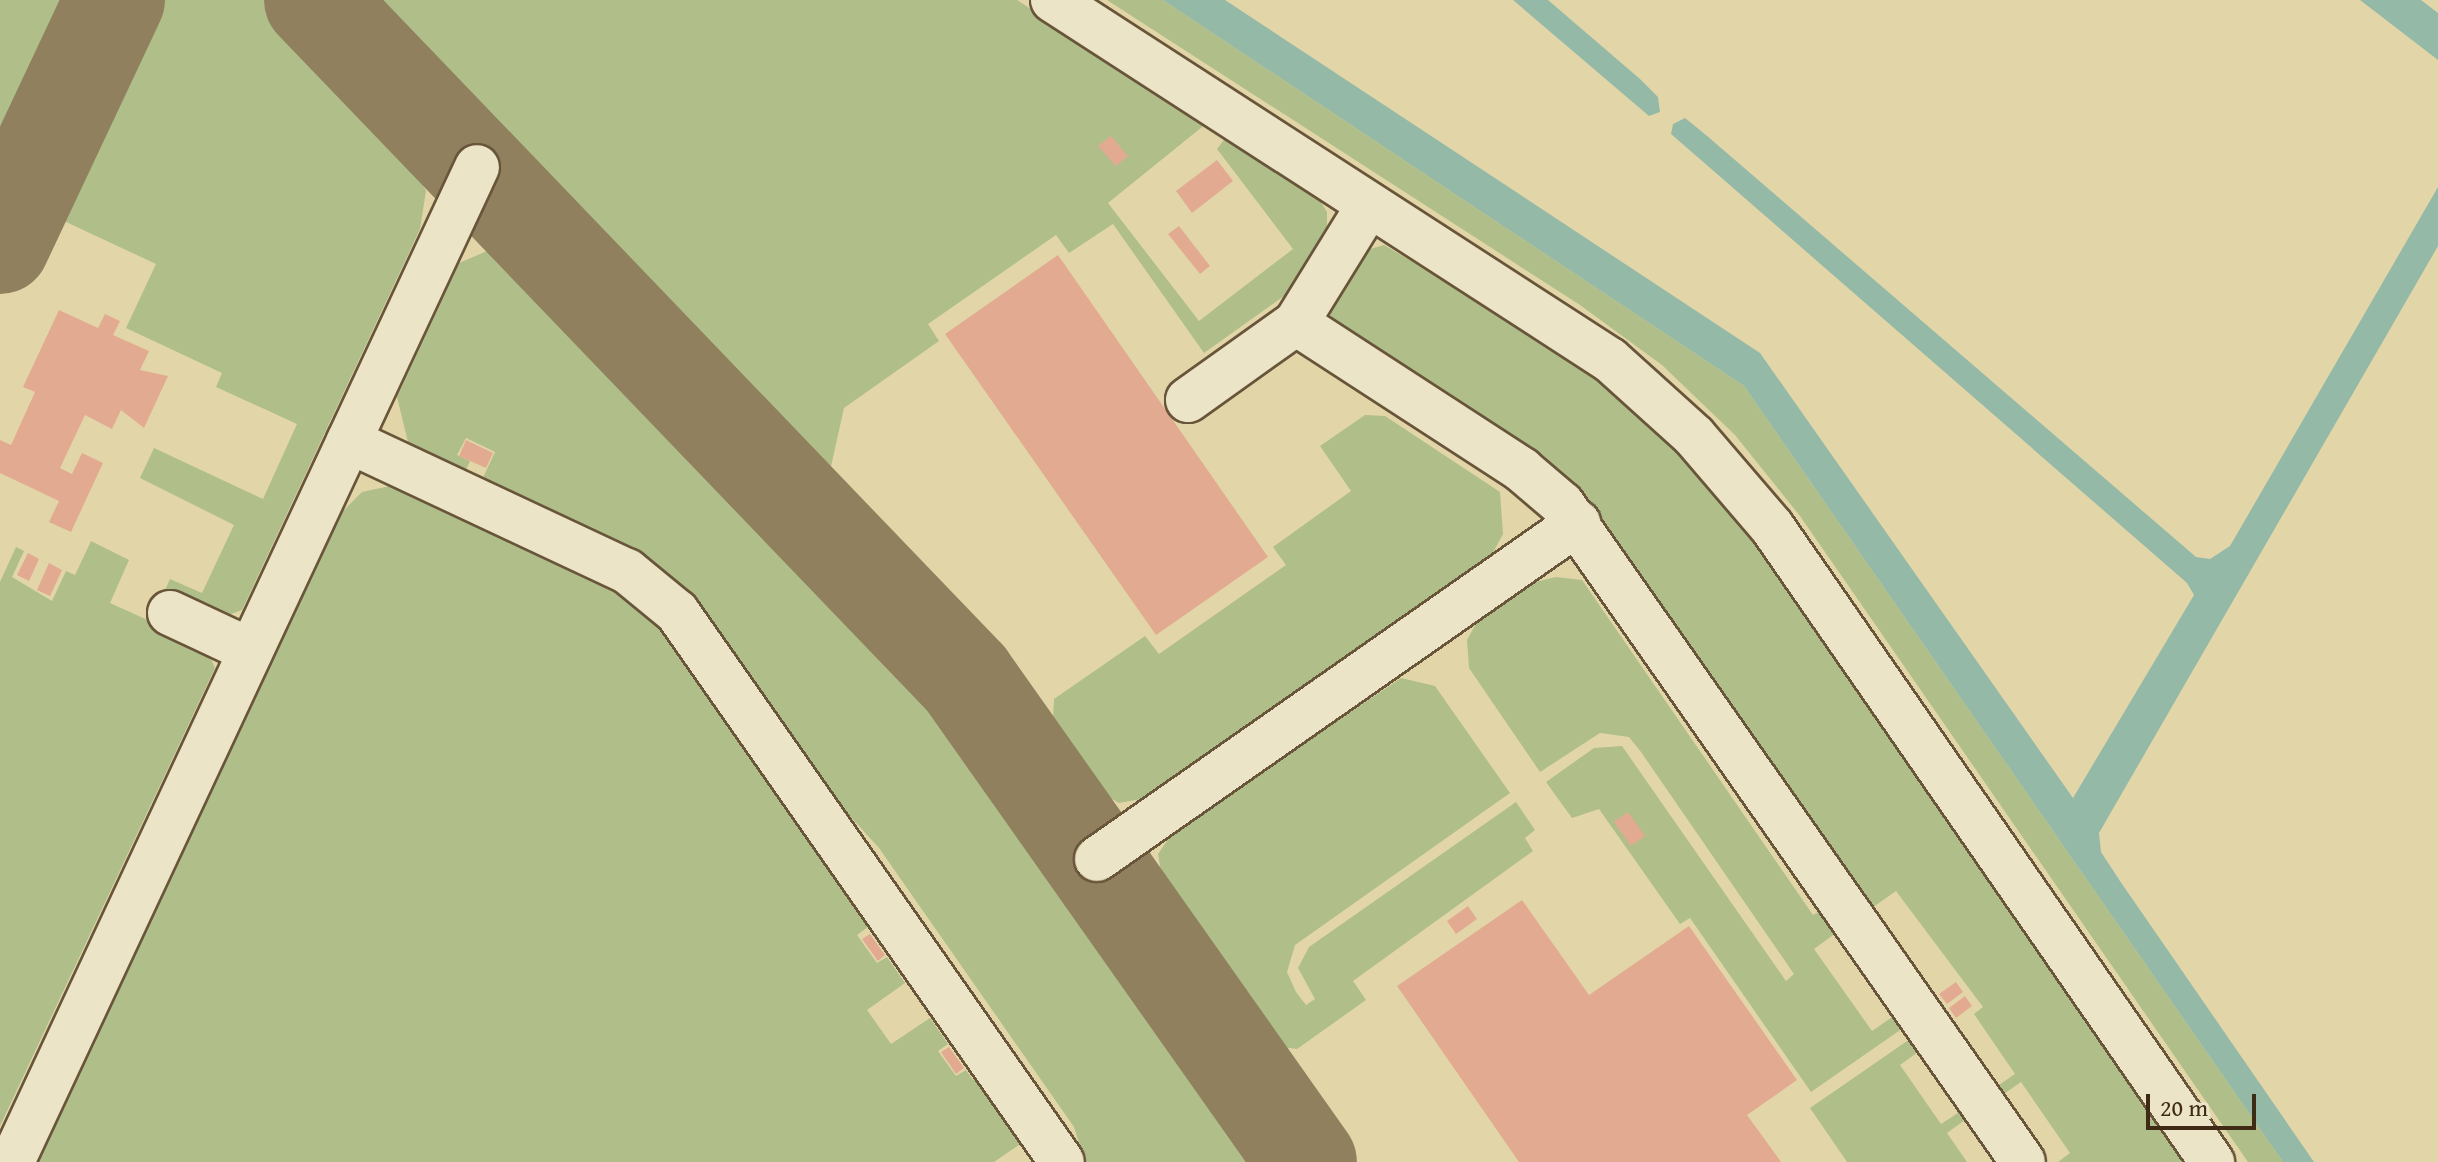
<!DOCTYPE html>
<style>
body{margin:0}
#map{position:relative;width:2438px;height:1162px;overflow:hidden;background:#e2d6a8;font-family:"Gentium Book Plus",serif}
div>[style]{position:absolute}
[style*='--x']{left:calc(var(--x)*1px);top:calc(var(--y)*1px);width:calc(var(--w)*1px);rotate:calc(var(--a)*1deg)}
.green>*{inset:0;background:#b0be8a}
.water>*{inset:0;background:#95b9a7}
.taxiway>*{height:100px;margin:-50px;padding:0 50px;transform-origin:50px;border-radius:50px;background:#90805e}
.building>*{inset:0;background:#e3aa92}
.roads{filter:drop-shadow(2px 0 #68553a) drop-shadow(-2px 0 #68553a) drop-shadow(0 2px #68553a) drop-shadow(0 -2px #68553a)}
.minor>*{height:44px;margin:-22px;padding:0 22px;transform-origin:22px;border-radius:22px;background:#ece4c6}
span{translate:-50% -50%;white-space:nowrap;text-align:center;line-height:1.15;-webkit-text-stroke:7px #ece4c6;paint-order:stroke}
.scale{position:absolute;left:2146px;top:1094px;width:110px;height:36px;box-sizing:border-box;border:4px solid #3f2a15;border-top:0;padding-left:10px;font-size:24px;line-height:28px;white-space:nowrap;color:#3f2a15;-webkit-text-stroke:6px #ece4c6;paint-order:stroke}
</style>
<div id="map">
<div class="green">
<div style="clip-path:polygon(0 0,76px 0,0 165px)"></div>
<div style="clip-path:polygon(149px 0,268px 0,398px 134px,426px 191px,420px 229px,242px 610px,223px 617px,165px 590px,170px 579px,202px 593px,234px 525px,140px 478px,154px 448px,263px 499px,297px 424px,216px 387px,222px 373px,126px 328px,156px 264px,64px 221px,57px 207px)"></div>
<div style="clip-path:polygon(364px 0,1017px 0,1207px 123px,1108px 203px,1199px 321px,1293px 249px,1217px 149px,1227px 136px,1314px 191px,1327px 212px,1327px 241px,1291px 291px,1204px 353px,1113px 224px,1069px 253px,1056px 235px,928px 324px,939px 341px,844px 408px,828px 480px)"></div>
<div style="clip-path:polygon(1107px 0,1163px 0,1744px 386px,2283px 1162px,2248px 1162px,1800px 516px,1735px 435px,1662px 365px,1580px 305px)"></div>
<div style="clip-path:polygon(1384px 245px,1572px 356px,1650px 418px,1752px 532px,2189px 1162px,2058px 1162px,2070px 1153px,2021px 1082px,1998px 1098px,1993px 1089px,2015px 1074px,1974px 1014px,1983px 1007px,1896px 891px,1869px 910px,1579px 494px,1332px 321px,1328px 305px,1360px 252px)"></div>
<div style="clip-path:polygon(487px 251px,541px 279px,918px 674px,973px 739px,1268px 1162px,1085px 1162px,1074px 1127px,879px 848px,821px 784px,708px 623px,481px 482px,495px 452px,466px 438px,457px 455px,470px 461px,464px 474px,408px 442px,397px 397px,459px 263px)"></div>
<div style="clip-path:polygon(1365px 415px,1385px 416px,1500px 492px,1503px 534px,1490px 558px,1147px 798px,1119px 803px,1083px 782px,1052px 737px,1054px 699px,1145px 636px,1159px 654px,1286px 565px,1273px 547px,1351px 491px,1320px 446px)"></div>
<div style="clip-path:polygon(390px 486px,610px 585px,654px 615px,872px 924px,857px 935px,877px 963px,887px 957px,905px 983px,867px 1010px,891px 1044px,930px 1018px,948px 1044px,938px 1051px,956px 1076px,966px 1070px,973px 1080px,980px 1075px,1026px 1140px,994px 1162px,38px 1162px,343px 511px,362px 492px)"></div>
<div style="clip-path:polygon(91px 541px,129px 560px,110px 603px,205px 646px,215px 668px,0 1126px,0 582px,16px 547px,24px 551px,12px 577px,52px 601px,66px 571px,75px 575px)"></div>
<div style="clip-path:polygon(1556px 577px,1582px 580px,1813px 915px,1824px 909px,1840px 930px,1814px 949px,1872px 1031px,1898px 1013px,1906px 1026px,1811px 1092px,1690px 918px,1680px 924px,1599px 809px,1572px 818px,1546px 782px,1594px 748px,1622px 746px,1786px 981px,1794px 974px,1641px 752px,1629px 737px,1600px 733px,1540px 772px,1469px 668px,1467px 640px,1479px 618px,1531px 583px)"></div>
<div style="clip-path:polygon(1401px 678px,1435px 686px,1510px 793px,1295px 945px,1287px 972px,1296px 992px,1306px 1005px,1315px 999px,1298px 968px,1309px 947px,1516px 802px,1535px 830px,1525px 838px,1533px 851px,1353px 981px,1366px 1000px,1297px 1049px,1269px 1045px,1165px 896px,1158px 854px,1174px 831px)"></div>
<div style="clip-path:polygon(1913px 1037px,1922px 1049px,1900px 1065px,1941px 1124px,1964px 1109px,1969px 1117px,1947px 1133px,1967px 1162px,1847px 1162px,1810px 1108px)"></div>
</div>
<div class="water">
<div style="clip-path:polygon(1163px 0,1225px 0,1760px 353px,2073px 798px,2194px 595px,2187px 583px,1671px 134px,1673px 124px,1685px 118px,1706px 135px,2196px 557px,2210px 559px,2230px 546px,2438px 187px,2438px 246px,2099px 833px,2101px 852px,2120px 881px,2314px 1162px,2283px 1162px,1744px 386px)"></div>
<div style="clip-path:polygon(1513px 0,1548px 0,1640px 79px,1658px 97px,1660px 112px,1649px 116px)"></div>
<div style="clip-path:polygon(2360px 0,2421px 0,2438px 13px,2438px 60px)"></div>
</div>
<div class="taxiway">
<div style="--x:314;--y:0;--w:941;--a:46.16"></div>
<div style="--x:966;--y:679;--w:591;--a:54.78"></div>
<div style="--x:0;--y:244;--w:270;--a:-64.8"></div>
</div>
<div class="building">
<div style="clip-path:polygon(1111px 136px,1128px 156px,1116px 166px,1098px 146px)"></div>
<div style="clip-path:polygon(1217px 160px,1233px 181px,1192px 213px,1176px 191px)"></div>
<div style="clip-path:polygon(1179px 226px,1210px 266px,1200px 274px,1168px 234px)"></div>
<div style="clip-path:polygon(1058px 255px,1268px 557px,1156px 635px,945px 334px)"></div>
<div style="clip-path:polygon(59px 310px,98px 328px,105px 314px,120px 321px,113px 335px,149px 351px,140px 370px,168px 376px,144px 428px,121px 410px,112px 429px,85px 415px,60px 468px,72px 474px,82px 453px,103px 463px,71px 532px,49px 522px,59px 501px,0 473px,0 440px,11px 445px,35px 392px,23px 387px)"></div>
<div style="clip-path:polygon(466px 440px,493px 453px,486px 468px,459px 456px)"></div>
<div style="clip-path:polygon(28px 553px,39px 559px,29px 581px,17px 575px)"></div>
<div style="clip-path:polygon(49px 563px,62px 570px,50px 596px,37px 590px)"></div>
<div style="clip-path:polygon(1628px 812px,1645px 836px,1631px 846px,1614px 822px)"></div>
<div style="clip-path:polygon(1522px 900px,1589px 995px,1689px 926px,1797px 1080px,1747px 1115px,1781px 1162px,1519px 1162px,1397px 986px)"></div>
<div style="clip-path:polygon(1468px 906px,1477px 919px,1456px 934px,1447px 921px)"></div>
<div style="clip-path:polygon(870px 934px,885px 955px,878px 961px,862px 939px)"></div>
<div style="clip-path:polygon(1956px 982px,1963px 992px,1947px 1004px,1939px 994px)"></div>
<div style="clip-path:polygon(1965px 996px,1972px 1006px,1956px 1018px,1949px 1008px)"></div>
<div style="clip-path:polygon(949px 1047px,964px 1068px,956px 1074px,941px 1052px)"></div>
</div>
<div class="roads">
<div class="minor">
<div style="--x:1053;--y:0;--w:663;--a:32.88"></div>
<div style="--x:1610;--y:360;--w:113;--a:42.1"></div>
<div style="--x:1694;--y:436;--w:120;--a:49.4"></div>
<div style="--x:1772;--y:527;--w:773;--a:55.28"></div>
<div style="--x:1296;--y:323;--w:270;--a:33"></div>
<div style="--x:1522;--y:470;--w:52;--a:40.4"></div>
<div style="--x:1562;--y:504;--w:803;--a:54.98"></div>
<div style="--x:1188;--y:400;--w:133;--a:-35.5"></div>
<div style="--x:1296;--y:323;--w:139;--a:-58.3"></div>
<div style="--x:349;--y:441;--w:307;--a:25.1"></div>
<div style="--x:627;--y:571;--w:65;--a:39.4"></div>
<div style="--x:677;--y:612;--w:671;--a:55.01"></div>
<div style="--x:170;--y:613;--w:89;--a:25.1"></div>
<div style="--x:1097;--y:859;--w:587;--a:-34.94"></div>
<div style="--x:12;--y:1162;--w:1098;--a:-64.95"></div>
</div>
</div>
<div class="scale">20 m</div>
</div>
